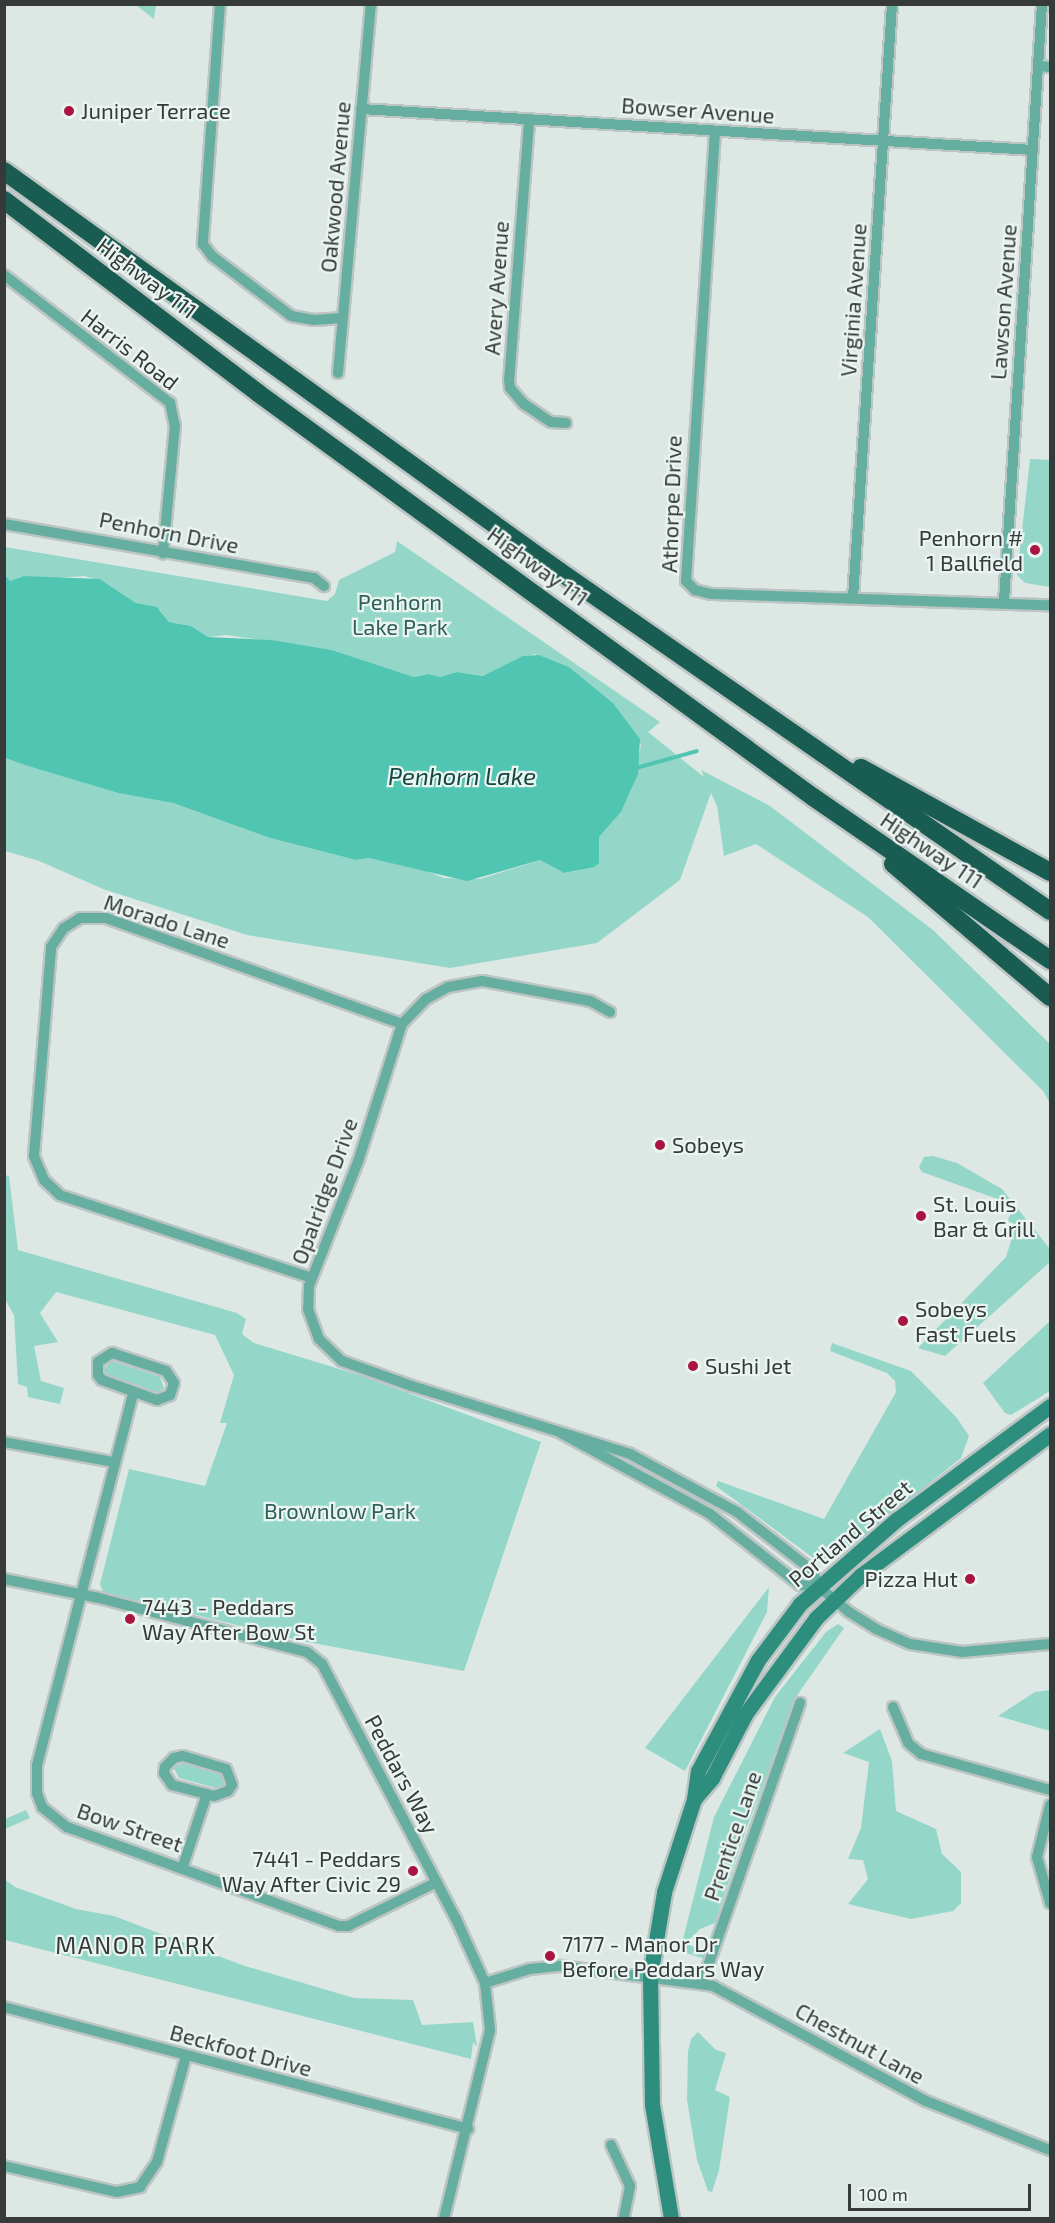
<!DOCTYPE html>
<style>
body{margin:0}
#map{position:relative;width:1055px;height:2223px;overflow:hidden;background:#dde8e5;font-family:"Exo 2",sans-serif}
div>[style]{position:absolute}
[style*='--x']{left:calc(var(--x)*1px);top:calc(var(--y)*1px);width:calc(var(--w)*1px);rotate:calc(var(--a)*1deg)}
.green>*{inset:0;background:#94d7c9}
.water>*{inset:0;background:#50c5b1}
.stream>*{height:4px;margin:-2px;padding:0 2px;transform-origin:2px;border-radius:2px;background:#50c5b1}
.roads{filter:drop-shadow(2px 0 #bcc5c3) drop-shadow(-2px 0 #bcc5c3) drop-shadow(0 2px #bcc5c3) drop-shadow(0 -2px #bcc5c3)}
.minor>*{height:10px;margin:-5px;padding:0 5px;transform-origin:5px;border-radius:5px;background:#66aea0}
.secondary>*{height:15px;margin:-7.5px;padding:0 7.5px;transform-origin:7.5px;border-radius:7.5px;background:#2d8e7e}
.motorway>*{height:18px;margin:-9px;padding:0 9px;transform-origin:9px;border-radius:9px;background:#195c51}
.dots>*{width:16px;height:16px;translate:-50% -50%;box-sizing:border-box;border:3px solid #eaf5f2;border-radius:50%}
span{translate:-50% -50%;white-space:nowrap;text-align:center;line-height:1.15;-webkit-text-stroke:4.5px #eaf5f2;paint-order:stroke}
.street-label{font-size:22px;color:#363a39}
.poi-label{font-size:22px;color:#363a39}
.left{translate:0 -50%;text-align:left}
.right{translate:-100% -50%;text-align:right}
.park-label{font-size:22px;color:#2f6057}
.water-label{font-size:24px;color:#154840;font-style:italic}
.neighbourhood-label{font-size:24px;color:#363a39;letter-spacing:1.5px}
.frame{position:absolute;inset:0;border:6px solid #363a39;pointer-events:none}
.scale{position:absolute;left:848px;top:2184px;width:183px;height:27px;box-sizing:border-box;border:3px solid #363a39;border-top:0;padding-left:8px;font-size:18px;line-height:21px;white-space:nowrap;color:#363a39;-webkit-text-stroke:4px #eaf5f2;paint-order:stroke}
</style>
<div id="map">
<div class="green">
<div style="clip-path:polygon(136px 5px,156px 5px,154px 19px)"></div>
<div style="clip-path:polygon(1030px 459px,1050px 460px,1050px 587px,1025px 583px,1017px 575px)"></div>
<div style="clip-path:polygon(397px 541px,660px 722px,648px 732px,704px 777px,701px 770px,770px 806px,933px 930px,1050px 1044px,1050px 1104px,1044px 1092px,868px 917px,756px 844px,724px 856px,717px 806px,711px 793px,680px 880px,597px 943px,450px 968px,247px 935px,103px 889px,39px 861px,5px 851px,4px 758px,118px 793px,173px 803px,270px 838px,356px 860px,369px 858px,427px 871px,444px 878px,480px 879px,540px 860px,564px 873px,576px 871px,599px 861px,599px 837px,620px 813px,631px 790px,641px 745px,613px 703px,569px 667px,534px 654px,484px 676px,457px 672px,440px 677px,429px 674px,414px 677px,332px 650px,226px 635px,208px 637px,191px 626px,169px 622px,159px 609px,136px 603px,105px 582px,85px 576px,42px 579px,22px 576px,10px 581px,5px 575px,5px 547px,327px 601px,335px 594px,339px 580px,395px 552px)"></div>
<div style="clip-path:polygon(933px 1156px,957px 1163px,1002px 1189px,1050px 1249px,1050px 1262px,945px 1356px,918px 1348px,1006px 1257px,1016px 1225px,1008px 1221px,1010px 1214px,1003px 1201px,922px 1172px,919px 1167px,924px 1157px)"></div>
<div style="clip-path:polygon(4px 1175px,9px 1176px,18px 1250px,237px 1313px,246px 1319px,242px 1334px,254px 1343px,359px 1375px,541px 1442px,464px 1671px,302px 1641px,103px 1592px,100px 1584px,129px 1469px,205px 1486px,227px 1423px,220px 1423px,234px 1375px,215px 1335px,56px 1292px,40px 1313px,58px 1342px,34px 1346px,41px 1381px,64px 1388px,60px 1404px,28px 1397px,27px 1387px,18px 1384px,14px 1315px,5px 1299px)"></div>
<div style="clip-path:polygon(1050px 1321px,1050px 1391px,1011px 1415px,1005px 1413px,983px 1383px)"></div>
<div style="clip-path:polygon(832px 1343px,911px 1371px,957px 1418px,969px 1436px,961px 1458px,831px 1562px,820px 1563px,716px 1486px,718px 1481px,824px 1519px,896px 1392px,895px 1381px,887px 1373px,830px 1351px)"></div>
<div style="clip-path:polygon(112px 1361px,160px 1377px,164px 1388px,157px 1393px,108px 1377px,104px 1369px)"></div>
<div style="clip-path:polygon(769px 1587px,767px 1612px,685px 1771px,645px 1748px)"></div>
<div style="clip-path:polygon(838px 1624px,844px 1628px,798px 1694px,747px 1827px,715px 1923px,700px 1929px,691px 1938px,691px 1946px,703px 1949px,705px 1959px,680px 1951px,714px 1817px,775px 1697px,826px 1632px)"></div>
<div style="clip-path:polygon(1050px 1690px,1050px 1731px,998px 1716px,1035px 1692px)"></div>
<div style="clip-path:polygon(880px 1729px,892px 1761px,896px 1811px,936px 1829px,942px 1854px,961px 1872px,961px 1903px,953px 1911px,911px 1919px,848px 1904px,868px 1879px,863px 1860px,848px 1859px,861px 1828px,869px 1762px,843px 1753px)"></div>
<div style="clip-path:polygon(187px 1762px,226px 1774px,228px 1781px,223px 1788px,216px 1788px,179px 1778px,173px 1767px)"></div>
<div style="clip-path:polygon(26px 1810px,30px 1818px,5px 1829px,5px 1819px)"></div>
<div style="clip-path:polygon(4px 1879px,15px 1887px,76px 1909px,114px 1916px,242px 1965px,354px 1998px,413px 2000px,422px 2025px,473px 2022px,477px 2047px,473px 2042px,471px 2059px,5px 1940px)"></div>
<div style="clip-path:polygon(698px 2032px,716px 2050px,726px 2053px,715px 2090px,730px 2097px,719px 2170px,712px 2192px,708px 2191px,697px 2160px,687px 2100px,688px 2051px,691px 2039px)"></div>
</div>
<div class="water">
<div style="clip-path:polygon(5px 575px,10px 581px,23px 576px,100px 579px,136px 603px,157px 607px,169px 622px,191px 626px,208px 637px,271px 640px,332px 650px,414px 677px,429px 674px,440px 677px,457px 672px,483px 676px,523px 656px,539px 655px,569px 667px,613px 703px,640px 739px,638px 774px,621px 812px,599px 837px,599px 863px,594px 867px,564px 873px,540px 860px,467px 881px,369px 858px,356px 860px,270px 838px,173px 803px,118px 793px,25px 765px,5px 758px)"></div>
</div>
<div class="stream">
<div style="--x:636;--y:768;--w:63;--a:-15.6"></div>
</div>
<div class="roads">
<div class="minor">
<div style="--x:220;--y:4;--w:241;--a:94.1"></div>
<div style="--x:203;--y:244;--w:15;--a:53"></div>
<div style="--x:212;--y:256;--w:99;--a:37.2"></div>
<div style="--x:291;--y:316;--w:23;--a:10"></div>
<div style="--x:314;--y:320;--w:29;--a:-4"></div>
<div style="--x:1038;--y:66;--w:12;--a:5"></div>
<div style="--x:361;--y:109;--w:673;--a:3.49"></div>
<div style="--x:529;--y:122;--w:258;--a:94.4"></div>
<div style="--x:509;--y:379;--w:9;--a:84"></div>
<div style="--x:510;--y:388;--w:21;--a:49"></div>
<div style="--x:524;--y:404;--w:32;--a:34"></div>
<div style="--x:551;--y:422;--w:15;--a:4"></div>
<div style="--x:715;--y:132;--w:450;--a:93.7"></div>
<div style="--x:686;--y:581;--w:13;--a:45"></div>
<div style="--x:695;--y:590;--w:16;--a:14"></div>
<div style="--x:711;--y:594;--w:339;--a:1.9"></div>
<div style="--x:4;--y:275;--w:210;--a:37.6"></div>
<div style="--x:170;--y:403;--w:24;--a:78"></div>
<div style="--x:175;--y:426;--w:128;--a:95.4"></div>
<div style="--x:338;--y:373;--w:370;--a:-84.9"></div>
<div style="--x:4;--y:524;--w:315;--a:9.9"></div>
<div style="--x:314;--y:578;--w:13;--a:39"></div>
<div style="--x:853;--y:598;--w:595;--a:-86.24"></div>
<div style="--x:1004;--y:601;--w:598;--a:-86.36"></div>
<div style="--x:610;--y:1012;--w:23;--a:-151"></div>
<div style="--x:590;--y:1001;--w:110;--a:-169.5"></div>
<div style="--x:482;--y:981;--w:35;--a:170"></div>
<div style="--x:448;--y:987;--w:25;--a:151"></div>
<div style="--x:426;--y:999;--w:35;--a:134"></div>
<div style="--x:402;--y:1024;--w:142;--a:107.7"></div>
<div style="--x:359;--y:1159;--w:136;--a:111.5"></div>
<div style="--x:309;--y:1286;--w:23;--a:92"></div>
<div style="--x:308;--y:1309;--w:32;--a:70"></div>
<div style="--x:319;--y:1339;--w:32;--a:44"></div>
<div style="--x:342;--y:1361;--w:74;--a:19.7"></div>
<div style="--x:412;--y:1386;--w:228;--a:17.3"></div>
<div style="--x:630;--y:1454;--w:122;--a:28.5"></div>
<div style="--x:737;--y:1512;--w:96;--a:37.8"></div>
<div style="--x:813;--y:1571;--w:16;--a:72"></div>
<div style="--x:818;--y:1586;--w:40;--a:40"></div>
<div style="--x:849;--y:1612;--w:32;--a:32"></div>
<div style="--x:876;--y:1629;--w:37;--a:24"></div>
<div style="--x:910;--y:1644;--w:53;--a:8.7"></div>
<div style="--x:962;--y:1652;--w:88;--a:-5.2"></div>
<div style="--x:312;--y:1278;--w:265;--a:-161.8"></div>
<div style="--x:60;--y:1195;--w:22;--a:-137"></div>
<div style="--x:44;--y:1180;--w:26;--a:-113"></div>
<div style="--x:34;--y:1156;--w:210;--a:-85.3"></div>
<div style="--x:51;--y:947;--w:23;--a:-56"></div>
<div style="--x:64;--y:928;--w:19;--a:-32"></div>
<div style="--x:80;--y:918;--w:26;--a:0"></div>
<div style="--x:106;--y:918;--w:314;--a:19.7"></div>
<div style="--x:112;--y:1353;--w:57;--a:18.4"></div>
<div style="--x:166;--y:1371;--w:14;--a:56"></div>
<div style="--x:174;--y:1383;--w:13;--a:108"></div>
<div style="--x:170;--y:1395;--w:14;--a:159"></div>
<div style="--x:157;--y:1400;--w:59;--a:-160"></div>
<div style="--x:102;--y:1380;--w:6;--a:-129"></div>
<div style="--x:98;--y:1375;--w:13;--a:-90"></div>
<div style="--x:98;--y:1362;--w:17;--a:-33"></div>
<div style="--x:133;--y:1394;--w:383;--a:104.5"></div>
<div style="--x:37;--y:1765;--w:28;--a:90"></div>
<div style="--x:37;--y:1793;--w:15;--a:70"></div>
<div style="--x:42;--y:1807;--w:32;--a:39"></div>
<div style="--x:67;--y:1827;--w:289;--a:20"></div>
<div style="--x:339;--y:1926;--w:9;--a:0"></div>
<div style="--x:348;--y:1926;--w:99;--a:-26.3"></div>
<div style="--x:561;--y:1433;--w:170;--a:28.5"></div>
<div style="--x:710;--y:1514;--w:115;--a:38.3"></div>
<div style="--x:800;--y:1585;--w:18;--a:3"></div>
<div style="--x:4;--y:1442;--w:111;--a:10.4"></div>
<div style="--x:4;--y:1579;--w:97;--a:11.3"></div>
<div style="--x:99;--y:1598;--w:215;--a:14.6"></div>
<div style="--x:307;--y:1652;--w:19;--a:39"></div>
<div style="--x:322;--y:1664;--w:288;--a:62.3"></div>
<div style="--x:456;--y:1919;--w:70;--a:65.6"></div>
<div style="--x:485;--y:1983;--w:47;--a:83.9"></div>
<div style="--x:490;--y:2030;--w:194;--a:103.7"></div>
<div style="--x:893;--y:1707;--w:39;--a:67"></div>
<div style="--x:908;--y:1743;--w:17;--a:40"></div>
<div style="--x:921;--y:1754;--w:134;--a:15.6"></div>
<div style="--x:183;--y:1756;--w:45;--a:16.8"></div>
<div style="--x:226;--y:1769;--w:17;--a:69"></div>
<div style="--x:232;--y:1785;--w:7;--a:124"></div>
<div style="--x:228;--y:1791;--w:15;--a:160"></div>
<div style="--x:214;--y:1796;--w:43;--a:-165.3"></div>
<div style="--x:172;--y:1785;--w:14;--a:-124"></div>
<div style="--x:164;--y:1773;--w:6;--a:-81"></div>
<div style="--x:165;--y:1767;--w:13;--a:-45"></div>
<div style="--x:174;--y:1758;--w:9;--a:-13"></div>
<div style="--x:1050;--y:1805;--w:54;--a:104"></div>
<div style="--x:1037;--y:1857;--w:48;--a:74.2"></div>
<div style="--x:183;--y:1866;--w:76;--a:-71.6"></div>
<div style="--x:485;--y:1983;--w:47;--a:-17.3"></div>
<div style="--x:530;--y:1969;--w:30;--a:-6"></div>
<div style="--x:560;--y:1966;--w:154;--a:7.4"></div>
<div style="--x:713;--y:1986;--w:242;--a:28.4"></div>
<div style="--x:926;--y:2101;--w:133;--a:21.6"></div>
<div style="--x:702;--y:1983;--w:297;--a:-70.7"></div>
<div style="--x:4;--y:2007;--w:480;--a:14.7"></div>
<div style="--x:611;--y:2145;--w:45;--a:65.1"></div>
<div style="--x:630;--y:2186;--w:33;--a:101"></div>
<div style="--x:4;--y:2166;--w:116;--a:13"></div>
<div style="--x:117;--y:2192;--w:24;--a:-12"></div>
<div style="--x:140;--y:2187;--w:30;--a:-56"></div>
<div style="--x:157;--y:2162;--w:110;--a:-74.7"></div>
</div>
<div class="secondary">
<div style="--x:694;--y:1799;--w:28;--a:-49"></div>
<div style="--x:712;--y:1778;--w:73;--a:-62.4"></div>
<div style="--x:746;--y:1713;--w:118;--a:-53.6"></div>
<div style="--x:816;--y:1618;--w:62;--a:-43.7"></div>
<div style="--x:861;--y:1575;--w:236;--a:-36.7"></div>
<div style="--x:671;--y:2218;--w:116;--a:-99.5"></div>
<div style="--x:652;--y:2104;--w:128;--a:-90.9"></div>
<div style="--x:650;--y:1976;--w:85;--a:-80.5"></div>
<div style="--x:664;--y:1892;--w:98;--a:-72.1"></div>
<div style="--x:694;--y:1799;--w:28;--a:-82"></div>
<div style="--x:698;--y:1771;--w:126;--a:-61.6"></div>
<div style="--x:758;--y:1660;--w:70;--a:-53.1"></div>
<div style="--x:800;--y:1604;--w:128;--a:-41.2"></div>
<div style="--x:896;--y:1520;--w:192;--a:-36.5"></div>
</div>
<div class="motorway">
<div style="--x:4;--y:171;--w:684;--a:35.78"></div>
<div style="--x:559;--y:571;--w:597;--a:34.7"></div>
<div style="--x:4;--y:200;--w:319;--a:37.2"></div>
<div style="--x:258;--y:393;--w:686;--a:36.05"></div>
<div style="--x:813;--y:797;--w:288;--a:34.5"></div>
<div style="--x:861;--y:768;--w:216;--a:28.8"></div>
<div style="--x:893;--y:864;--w:206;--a:40.3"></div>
</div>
</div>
<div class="dots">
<div style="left:69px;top:111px;background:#aa1441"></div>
<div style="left:1035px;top:550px;background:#aa1441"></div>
<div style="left:660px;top:1145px;background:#aa1441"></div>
<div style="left:921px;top:1216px;background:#aa1441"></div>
<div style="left:903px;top:1321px;background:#aa1441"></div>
<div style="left:693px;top:1366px;background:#aa1441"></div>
<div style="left:970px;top:1579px;background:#aa1441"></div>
<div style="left:130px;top:1619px;background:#aa1441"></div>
<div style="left:413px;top:1871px;background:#aa1441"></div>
<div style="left:550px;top:1956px;background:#aa1441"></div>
</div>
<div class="street-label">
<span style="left:698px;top:110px;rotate:4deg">Bowser Avenue</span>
<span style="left:335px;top:187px;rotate:-85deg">Oakwood Avenue</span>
<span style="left:147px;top:278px;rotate:37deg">Highway 111</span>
<span style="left:496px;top:288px;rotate:-86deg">Avery Avenue</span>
<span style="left:853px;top:300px;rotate:-86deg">Virginia Avenue</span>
<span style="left:1003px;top:302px;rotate:-86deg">Lawson Avenue</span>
<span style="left:130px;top:349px;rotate:38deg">Harris Road</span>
<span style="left:671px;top:504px;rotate:-88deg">Athorpe Drive</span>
<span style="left:169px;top:532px;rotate:11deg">Penhorn Drive</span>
<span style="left:538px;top:566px;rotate:36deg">Highway 111</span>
<span style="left:932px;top:850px;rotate:34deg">Highway 111</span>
<span style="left:167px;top:921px;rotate:18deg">Morado Lane</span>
<span style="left:324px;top:1191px;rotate:-70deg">Opalridge Drive</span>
<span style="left:850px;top:1533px;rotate:-40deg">Portland Street</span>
<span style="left:402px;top:1774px;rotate:62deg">Peddars Way</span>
<span style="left:130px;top:1827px;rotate:19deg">Bow Street</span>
<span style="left:732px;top:1836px;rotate:-71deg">Prentice Lane</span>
<span style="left:860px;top:2043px;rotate:29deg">Chestnut Lane</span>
<span style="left:241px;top:2050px;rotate:15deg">Beckfoot Drive</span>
</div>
<div class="poi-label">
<span class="left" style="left:81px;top:111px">Juniper Terrace</span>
<span class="right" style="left:1023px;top:550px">Penhorn #<br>1 Ballfield</span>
<span class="left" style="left:672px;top:1145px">Sobeys</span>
<span class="left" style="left:933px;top:1216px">St. Louis<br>Bar &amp; Grill</span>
<span class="left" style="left:915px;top:1321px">Sobeys<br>Fast Fuels</span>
<span class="left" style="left:705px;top:1366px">Sushi Jet</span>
<span class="right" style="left:958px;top:1579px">Pizza Hut</span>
<span class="left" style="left:142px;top:1619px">7443 - Peddars<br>Way After Bow St</span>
<span class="right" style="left:401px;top:1871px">7441 - Peddars<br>Way After Civic 29</span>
<span class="left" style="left:562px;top:1956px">7177 - Manor Dr<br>Before Peddars Way</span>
</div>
<div class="park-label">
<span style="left:400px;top:614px">Penhorn<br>Lake Park</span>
<span style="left:340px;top:1511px">Brownlow Park</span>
</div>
<div class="water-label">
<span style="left:462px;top:776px">Penhorn Lake</span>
</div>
<div class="neighbourhood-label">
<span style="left:136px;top:1945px">MANOR PARK</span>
</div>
<div class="frame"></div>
<div class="scale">100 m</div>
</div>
